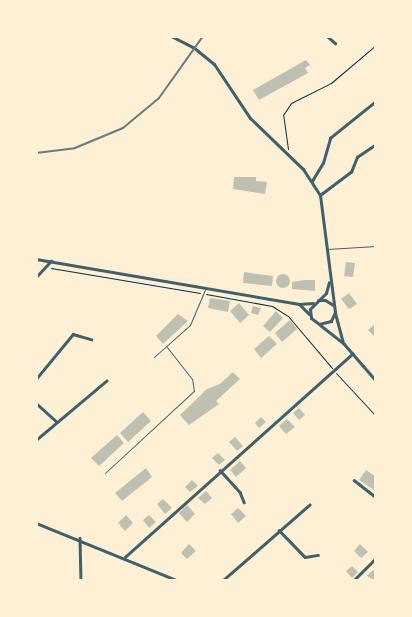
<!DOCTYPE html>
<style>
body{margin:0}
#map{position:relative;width:412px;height:617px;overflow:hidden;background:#fdf0d5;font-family:"Sofia Sans Condensed",sans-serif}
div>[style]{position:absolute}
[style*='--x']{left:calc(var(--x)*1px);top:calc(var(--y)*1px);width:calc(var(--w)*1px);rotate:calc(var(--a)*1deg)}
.building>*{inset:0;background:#bec0b2}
.round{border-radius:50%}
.path>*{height:1px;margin:-0.5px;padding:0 0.5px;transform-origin:0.5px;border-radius:0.5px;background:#003049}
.service>*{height:1px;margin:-0.5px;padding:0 0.5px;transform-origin:0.5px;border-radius:0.5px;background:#3f606c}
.minor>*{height:2.5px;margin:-1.25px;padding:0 1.25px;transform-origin:1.25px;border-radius:1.25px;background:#3f606c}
.tertiary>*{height:3px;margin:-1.5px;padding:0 1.5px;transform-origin:1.5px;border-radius:1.5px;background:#3f606c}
.rail>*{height:2px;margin:-1px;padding:0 1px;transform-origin:1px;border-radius:1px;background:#657d81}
span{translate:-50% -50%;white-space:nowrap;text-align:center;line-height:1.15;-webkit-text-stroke:4px #fdf0d5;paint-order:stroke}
.frame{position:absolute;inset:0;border:38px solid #fdf0d5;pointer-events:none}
</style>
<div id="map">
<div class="building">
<div style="clip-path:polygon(306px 60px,310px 65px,305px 68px,308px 73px,259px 100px,253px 90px)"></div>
<div style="clip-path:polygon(234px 177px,256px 177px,256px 181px,267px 182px,265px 194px,233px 189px)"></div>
<div style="clip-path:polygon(346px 262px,355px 263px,353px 277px,344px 276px)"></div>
<div style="clip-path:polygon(244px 272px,273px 276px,272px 286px,243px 283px)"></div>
<div class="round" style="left:276px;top:274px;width:14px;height:14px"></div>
<div style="clip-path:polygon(305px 280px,315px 280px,315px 291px,292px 289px,292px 282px)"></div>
<div style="clip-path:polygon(349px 293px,357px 304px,349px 309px,341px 299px)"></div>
<div style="clip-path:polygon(210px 298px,230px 301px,228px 312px,208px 308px)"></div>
<div style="clip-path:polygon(239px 303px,249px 315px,240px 323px,230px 311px)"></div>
<div style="clip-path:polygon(253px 306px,261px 308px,258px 315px,251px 313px)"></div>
<div style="clip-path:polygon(276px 311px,283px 318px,270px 332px,263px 326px)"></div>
<div style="clip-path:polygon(178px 314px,188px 321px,163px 344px,156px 336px)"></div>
<div style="clip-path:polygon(290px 320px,297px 329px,282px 342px,275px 333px)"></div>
<div style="clip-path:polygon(376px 323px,376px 338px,368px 330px)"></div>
<div style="clip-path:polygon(269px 336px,277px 344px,261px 358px,254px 349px)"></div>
<div style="clip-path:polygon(233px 372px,240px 379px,216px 401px,219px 404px,189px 425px,180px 415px,207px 389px,220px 384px)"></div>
<div style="clip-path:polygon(299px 408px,305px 415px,299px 420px,293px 413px)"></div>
<div style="clip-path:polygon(143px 412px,151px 421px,128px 442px,120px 433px)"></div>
<div style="clip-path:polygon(261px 417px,266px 422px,259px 428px,255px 423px)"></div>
<div style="clip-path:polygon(287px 419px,295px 427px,286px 434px,279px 426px)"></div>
<div style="clip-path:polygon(117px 435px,124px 443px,99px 466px,91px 458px)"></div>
<div style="clip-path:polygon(235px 437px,243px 446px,237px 451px,229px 442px)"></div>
<div style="clip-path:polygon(218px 453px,225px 460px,219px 465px,212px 458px)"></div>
<div style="clip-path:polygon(240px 461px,246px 468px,236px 477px,230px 470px)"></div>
<div style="clip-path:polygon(146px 468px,152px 477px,122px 501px,115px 493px)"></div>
<div style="clip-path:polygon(366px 470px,376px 477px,374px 490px,359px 480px)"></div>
<div style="clip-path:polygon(192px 480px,198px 486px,190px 492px,185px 487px)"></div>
<div style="clip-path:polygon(206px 491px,212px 498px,205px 504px,198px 498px)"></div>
<div style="clip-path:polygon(163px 499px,172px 508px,165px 514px,157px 504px)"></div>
<div style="clip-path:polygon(187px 505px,195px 514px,187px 522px,179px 513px)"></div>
<div style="clip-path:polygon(238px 508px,246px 516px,238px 523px,231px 514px)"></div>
<div style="clip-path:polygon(126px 515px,133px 523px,125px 531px,118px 523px)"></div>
<div style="clip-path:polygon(149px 515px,156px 522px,149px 528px,143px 520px)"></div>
<div style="clip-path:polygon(189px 544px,196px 551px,187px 559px,181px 553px)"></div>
<div style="clip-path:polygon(360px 544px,368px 552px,361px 558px,354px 551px)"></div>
<div style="clip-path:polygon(352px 566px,358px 572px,352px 578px,346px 571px)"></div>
<div style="clip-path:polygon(373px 570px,376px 573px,376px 581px,367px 576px)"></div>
</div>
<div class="path">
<div style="--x:288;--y:149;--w:34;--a:-98"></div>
<div style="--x:283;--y:115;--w:14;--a:-56"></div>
<div style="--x:291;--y:103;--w:45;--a:-26.6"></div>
<div style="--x:331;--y:83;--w:59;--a:-40.2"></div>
<div style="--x:51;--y:268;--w:151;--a:9.5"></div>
<div style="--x:206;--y:294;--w:67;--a:10.3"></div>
<div style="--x:272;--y:306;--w:19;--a:32"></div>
<div style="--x:288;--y:316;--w:68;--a:49.8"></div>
<div style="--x:336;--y:373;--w:59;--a:47.1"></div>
</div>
<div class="service">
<div style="--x:327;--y:249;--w:49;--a:-3.5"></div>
<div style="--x:154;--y:357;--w:48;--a:-41.6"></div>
<div style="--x:190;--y:325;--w:38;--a:-67"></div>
<div style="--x:105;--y:473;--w:121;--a:-42.7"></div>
<div style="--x:194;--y:391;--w:12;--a:-99"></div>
<div style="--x:192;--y:379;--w:41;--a:-128"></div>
</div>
<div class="minor">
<div style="--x:327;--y:36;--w:11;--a:41"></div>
<div style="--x:312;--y:181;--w:21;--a:-59"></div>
<div style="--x:323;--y:163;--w:26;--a:-74"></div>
<div style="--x:330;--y:138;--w:59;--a:-38.8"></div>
<div style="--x:320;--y:195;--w:39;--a:-37"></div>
<div style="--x:351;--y:172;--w:16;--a:-68"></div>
<div style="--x:357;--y:157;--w:23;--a:-34"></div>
<div style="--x:36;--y:277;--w:22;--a:-47"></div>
<div style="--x:36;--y:379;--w:58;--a:-50.6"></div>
<div style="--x:73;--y:334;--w:19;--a:16"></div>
<div style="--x:36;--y:403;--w:28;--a:42"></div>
<div style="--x:36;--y:440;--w:92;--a:-40.1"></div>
<div style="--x:220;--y:470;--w:30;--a:48"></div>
<div style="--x:240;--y:492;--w:11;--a:68"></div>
<div style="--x:354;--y:480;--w:28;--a:38"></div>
<div style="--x:36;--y:523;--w:154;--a:22.1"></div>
<div style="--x:279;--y:530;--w:37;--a:46"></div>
<div style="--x:305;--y:557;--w:13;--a:-9"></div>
<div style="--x:80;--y:538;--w:43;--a:88.7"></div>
<div style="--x:125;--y:557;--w:305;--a:-41.8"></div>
<div style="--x:222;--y:581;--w:116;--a:-41.1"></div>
<div style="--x:353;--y:581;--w:33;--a:-45"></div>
</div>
<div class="tertiary">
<div style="--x:171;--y:36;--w:25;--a:27"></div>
<div style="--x:193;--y:47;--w:27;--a:39"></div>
<div style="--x:214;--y:64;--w:65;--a:56.3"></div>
<div style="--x:250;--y:118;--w:74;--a:43.9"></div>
<div style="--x:303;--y:169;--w:31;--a:57"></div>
<div style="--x:320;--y:195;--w:118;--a:82.7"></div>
<div style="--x:335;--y:312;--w:10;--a:114"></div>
<div style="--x:331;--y:321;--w:12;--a:166"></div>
<div style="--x:319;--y:324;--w:10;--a:-143"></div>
<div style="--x:311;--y:318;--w:9;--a:-96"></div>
<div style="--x:310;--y:309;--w:23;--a:-45"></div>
<div style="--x:326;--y:293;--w:11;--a:-75"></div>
<div style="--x:36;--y:259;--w:267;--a:9.7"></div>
<div style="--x:299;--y:304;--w:14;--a:-4"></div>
<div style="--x:318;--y:300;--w:7;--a:0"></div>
<div style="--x:325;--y:300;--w:9;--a:32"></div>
<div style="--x:299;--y:304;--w:14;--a:45"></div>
<div style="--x:335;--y:313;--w:31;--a:75"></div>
<div style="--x:320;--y:325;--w:31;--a:38"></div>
<div style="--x:344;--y:344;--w:49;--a:49.1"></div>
</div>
<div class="rail">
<div style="--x:36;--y:153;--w:39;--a:-7"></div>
<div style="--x:75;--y:148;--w:52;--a:-22.6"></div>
<div style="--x:123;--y:128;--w:47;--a:-39.8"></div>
<div style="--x:159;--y:98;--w:76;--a:-54.6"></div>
</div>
<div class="frame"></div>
</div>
